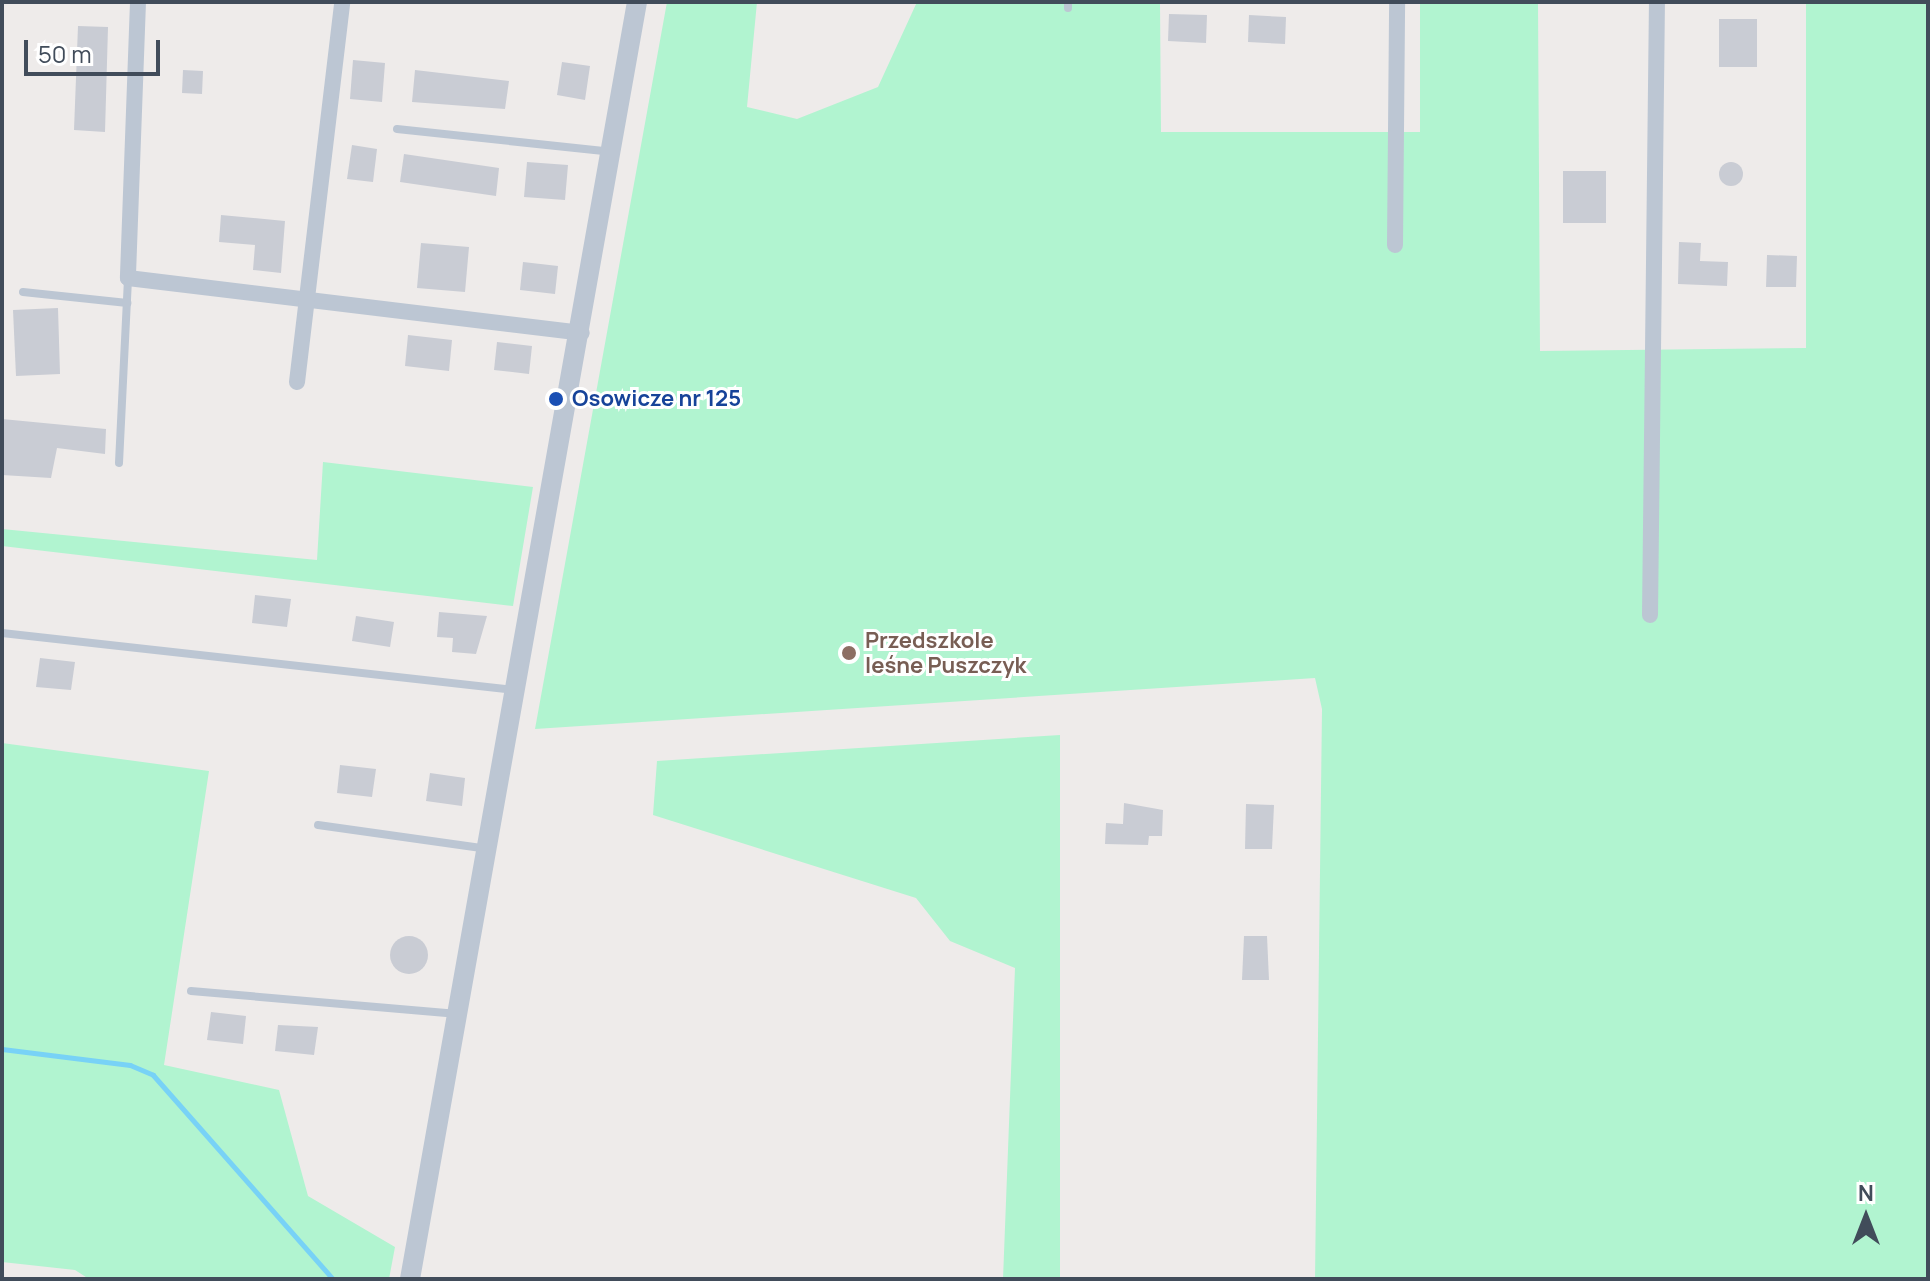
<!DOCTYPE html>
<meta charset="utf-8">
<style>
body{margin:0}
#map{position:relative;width:1930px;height:1281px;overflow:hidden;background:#eeebea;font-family:Manrope,sans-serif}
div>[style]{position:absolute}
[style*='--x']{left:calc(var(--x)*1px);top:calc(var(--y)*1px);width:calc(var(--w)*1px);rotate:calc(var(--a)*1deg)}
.green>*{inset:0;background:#b1f4d0}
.stream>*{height:5px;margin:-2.5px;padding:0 2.5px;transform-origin:2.5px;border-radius:2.5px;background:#78d2f6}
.building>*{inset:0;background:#c9ccd4}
.round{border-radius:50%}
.service>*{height:8px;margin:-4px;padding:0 4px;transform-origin:4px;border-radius:4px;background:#bcc6d3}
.minor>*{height:16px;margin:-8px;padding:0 8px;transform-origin:8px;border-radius:8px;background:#bcc6d3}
.tertiary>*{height:20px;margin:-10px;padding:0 10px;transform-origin:10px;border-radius:10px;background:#bcc6d3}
.dots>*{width:22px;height:22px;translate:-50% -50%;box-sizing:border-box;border:4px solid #fff;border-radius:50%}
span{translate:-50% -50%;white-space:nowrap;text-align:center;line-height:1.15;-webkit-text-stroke:6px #fff;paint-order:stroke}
.transit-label{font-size:22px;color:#164399;font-weight:700}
.left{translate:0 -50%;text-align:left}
.education-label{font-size:22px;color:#785e54;font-weight:700}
.frame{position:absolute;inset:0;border:4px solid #414c5a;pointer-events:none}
.north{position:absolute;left:1826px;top:1177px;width:80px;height:80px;-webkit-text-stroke:6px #fff;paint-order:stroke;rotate:0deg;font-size:22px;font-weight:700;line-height:32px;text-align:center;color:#414c5a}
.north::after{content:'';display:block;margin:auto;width:28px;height:36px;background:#414c5a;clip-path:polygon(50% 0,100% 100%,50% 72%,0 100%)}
.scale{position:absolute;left:24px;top:40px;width:136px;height:36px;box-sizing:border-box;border:4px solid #414c5a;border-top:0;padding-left:10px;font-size:24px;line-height:28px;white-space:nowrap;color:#414c5a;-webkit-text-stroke:6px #fff;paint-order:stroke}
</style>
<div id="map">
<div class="green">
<div style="clip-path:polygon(667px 2px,757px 2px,747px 107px,797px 119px,878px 87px,917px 2px,1160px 2px,1161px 132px,1420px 132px,1420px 2px,1538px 2px,1540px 351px,1806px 348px,1806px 2px,1928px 2px,1928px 1279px,1315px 1279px,1322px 709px,1315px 678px,535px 729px)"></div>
<div style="clip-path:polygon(323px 462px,533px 487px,513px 606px,2px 546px,2px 529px,317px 560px)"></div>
<div style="clip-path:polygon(1060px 735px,1060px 1279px,1003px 1279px,1015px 968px,950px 941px,916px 898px,653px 815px,657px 761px)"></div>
<div style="clip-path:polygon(2px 743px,209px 771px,164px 1065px,279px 1090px,308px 1196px,395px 1247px,389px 1279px,89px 1279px,75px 1270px,2px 1262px)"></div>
</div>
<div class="stream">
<div style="--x:2;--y:1049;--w:129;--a:7.1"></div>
<div style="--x:130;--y:1065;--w:25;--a:23"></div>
<div style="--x:153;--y:1075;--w:272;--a:48.6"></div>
</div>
<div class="building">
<div style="clip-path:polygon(1169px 14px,1207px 15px,1206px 43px,1168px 41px)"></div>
<div style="clip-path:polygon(1249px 15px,1286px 17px,1285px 44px,1248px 42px)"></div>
<div style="clip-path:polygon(1719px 19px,1757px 19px,1757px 67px,1719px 67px)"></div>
<div style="clip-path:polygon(78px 26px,108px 27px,105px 132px,74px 130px)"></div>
<div style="clip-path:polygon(353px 60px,385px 63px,382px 102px,350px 99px)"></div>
<div style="clip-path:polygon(562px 62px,590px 66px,585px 100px,557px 95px)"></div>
<div style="clip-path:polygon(183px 70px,203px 71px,202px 94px,182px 93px)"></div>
<div style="clip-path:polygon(415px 70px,509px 81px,505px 109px,412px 102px)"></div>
<div style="clip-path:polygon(352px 145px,377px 149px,373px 182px,347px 179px)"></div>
<div style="clip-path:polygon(404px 154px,499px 168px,496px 196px,400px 182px)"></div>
<div class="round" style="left:1719px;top:162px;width:24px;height:24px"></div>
<div style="clip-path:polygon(527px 162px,568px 165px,565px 200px,524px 197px)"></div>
<div style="clip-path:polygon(1563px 171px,1606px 171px,1606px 223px,1563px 223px)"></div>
<div style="clip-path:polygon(221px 215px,285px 221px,281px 273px,253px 270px,255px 245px,219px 242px)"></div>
<div style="clip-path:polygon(1679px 242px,1701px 243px,1700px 261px,1728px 262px,1727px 286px,1678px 284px)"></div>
<div style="clip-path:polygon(421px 243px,469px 247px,465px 292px,417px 288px)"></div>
<div style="clip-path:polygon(1767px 255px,1797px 256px,1796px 287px,1766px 287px)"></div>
<div style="clip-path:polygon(523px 262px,558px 266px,555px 294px,520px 290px)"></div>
<div style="clip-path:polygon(58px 308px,60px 374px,16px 376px,13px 310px)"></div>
<div style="clip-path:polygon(408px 335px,452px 340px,449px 371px,405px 366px)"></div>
<div style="clip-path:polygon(497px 342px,532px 346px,529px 374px,494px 370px)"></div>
<div style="clip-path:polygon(2px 419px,106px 429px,105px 454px,57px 448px,51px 478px,2px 475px)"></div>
<div style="clip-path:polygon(255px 595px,291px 599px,287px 627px,252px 623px)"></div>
<div style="clip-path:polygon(439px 612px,487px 616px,476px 654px,452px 652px,453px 638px,437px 637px)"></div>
<div style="clip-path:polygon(356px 616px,394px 622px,390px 647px,352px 641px)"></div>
<div style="clip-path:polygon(40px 658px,75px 662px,71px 690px,36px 687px)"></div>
<div style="clip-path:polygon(340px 765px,376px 769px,372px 797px,337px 793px)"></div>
<div style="clip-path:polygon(430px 773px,465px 778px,462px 806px,426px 801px)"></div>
<div style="clip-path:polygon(1124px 803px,1163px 810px,1162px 836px,1149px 836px,1148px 845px,1105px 844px,1106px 823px,1123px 824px)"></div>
<div style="clip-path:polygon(1246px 804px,1274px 805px,1272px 849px,1245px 849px)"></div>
<div class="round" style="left:390px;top:936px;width:38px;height:38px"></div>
<div style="clip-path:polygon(1244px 936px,1267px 936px,1269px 980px,1242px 980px)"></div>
<div style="clip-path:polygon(211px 1012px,246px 1016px,243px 1044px,207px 1040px)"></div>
<div style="clip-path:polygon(278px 1025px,318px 1027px,314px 1055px,275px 1051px)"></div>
</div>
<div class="service">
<div style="--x:1068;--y:2;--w:6;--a:90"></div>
<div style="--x:397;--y:129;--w:215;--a:6.1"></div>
<div style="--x:23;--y:292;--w:105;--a:6"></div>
<div style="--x:119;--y:463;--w:185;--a:-87.2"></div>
<div style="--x:2;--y:633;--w:515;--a:6.35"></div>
<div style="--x:318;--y:825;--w:172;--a:8"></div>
<div style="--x:191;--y:991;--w:268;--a:4.9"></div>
</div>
<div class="minor">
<div style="--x:138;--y:2;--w:276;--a:92.1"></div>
<div style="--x:128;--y:278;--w:457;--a:6.9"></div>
<div style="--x:1395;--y:245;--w:243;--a:-89.5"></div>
<div style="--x:297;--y:382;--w:383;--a:-83.2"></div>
<div style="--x:1650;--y:615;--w:613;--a:-89.35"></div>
</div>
<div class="tertiary">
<div style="--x:410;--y:1279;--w:1297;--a:-79.92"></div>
</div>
<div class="dots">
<div style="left:556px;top:399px;background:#1a4fb4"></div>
<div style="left:849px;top:653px;background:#8d6e63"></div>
</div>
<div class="transit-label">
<span class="left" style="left:572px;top:399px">Osowicze nr 125</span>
</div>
<div class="education-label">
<span class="left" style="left:865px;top:653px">Przedszkole<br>leśne Puszczyk</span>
</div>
<div class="frame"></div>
<div class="north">N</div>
<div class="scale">50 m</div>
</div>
